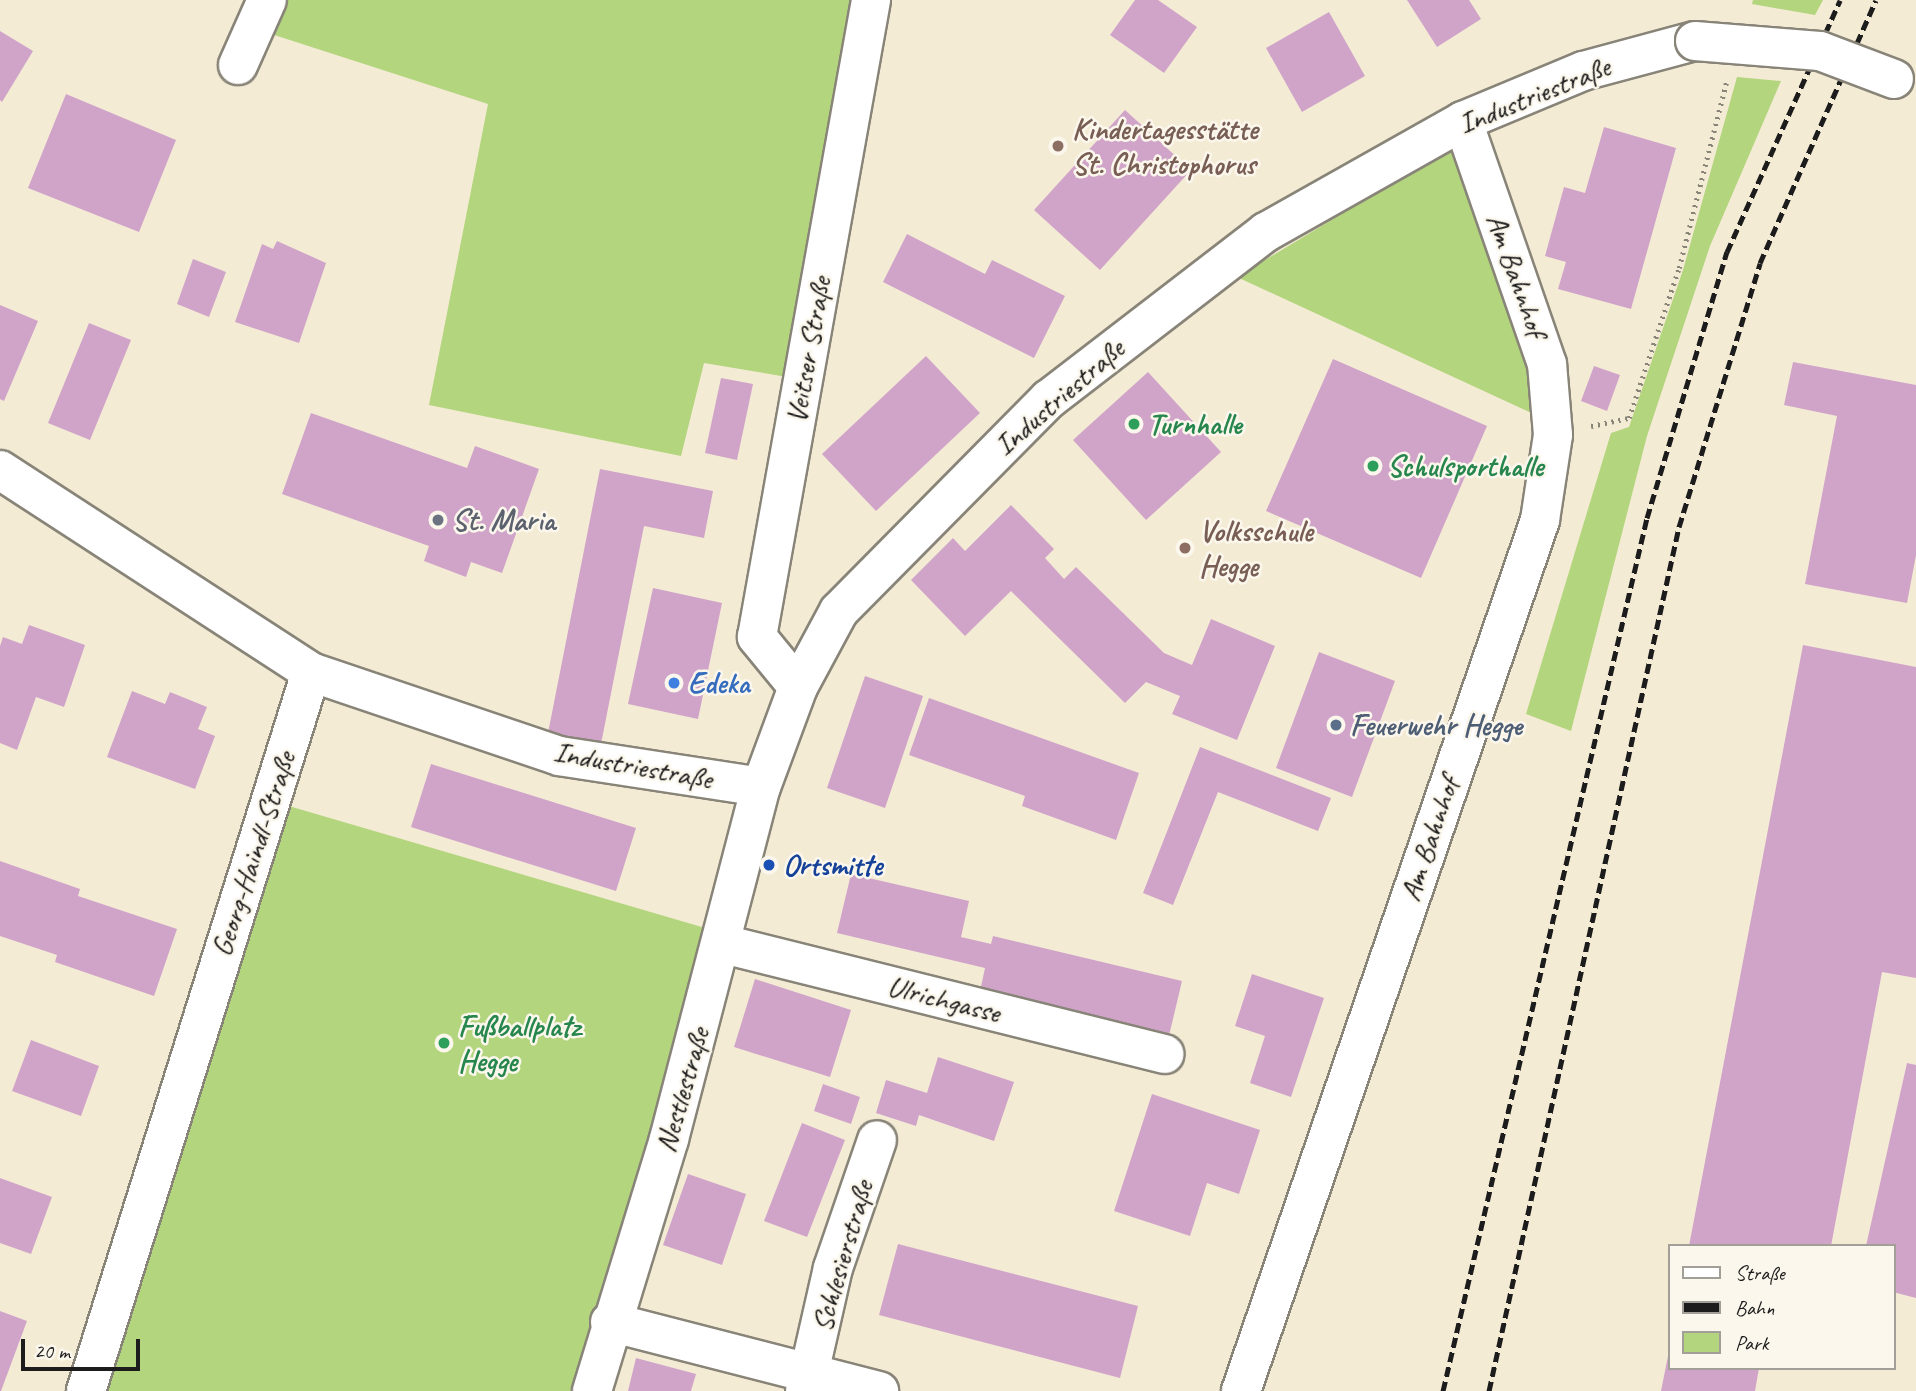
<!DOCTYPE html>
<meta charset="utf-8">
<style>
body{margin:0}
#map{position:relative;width:1916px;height:1391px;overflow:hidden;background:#f4ebd5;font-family:Caveat,sans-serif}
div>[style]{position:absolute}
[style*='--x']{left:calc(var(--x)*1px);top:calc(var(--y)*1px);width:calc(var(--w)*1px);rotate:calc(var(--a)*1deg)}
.green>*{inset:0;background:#b3d57d}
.building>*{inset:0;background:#d0a4c9}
.path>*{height:4.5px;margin-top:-2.25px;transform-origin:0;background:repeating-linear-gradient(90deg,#888478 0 2px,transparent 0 7px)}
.roads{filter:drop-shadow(2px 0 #888478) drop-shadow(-2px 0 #888478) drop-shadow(0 2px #888478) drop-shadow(0 -2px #888478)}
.minor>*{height:38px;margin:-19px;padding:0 19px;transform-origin:19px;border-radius:19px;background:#fff}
.rail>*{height:5px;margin-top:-2.5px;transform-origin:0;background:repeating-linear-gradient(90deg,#1c1c1c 0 10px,transparent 0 15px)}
.bridges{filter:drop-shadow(2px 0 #888478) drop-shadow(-2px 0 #888478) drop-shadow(0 2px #888478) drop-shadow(0 -2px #888478)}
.minor-bridge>*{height:38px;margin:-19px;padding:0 19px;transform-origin:19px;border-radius:19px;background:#fff}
.dots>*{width:19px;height:19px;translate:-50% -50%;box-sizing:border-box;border:4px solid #fbf7ec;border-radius:50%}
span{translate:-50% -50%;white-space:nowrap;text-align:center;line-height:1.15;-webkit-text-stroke:5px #fbf7ec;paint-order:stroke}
.street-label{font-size:30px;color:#1c1c1c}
.education-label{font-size:30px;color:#785e54;font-weight:700}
.left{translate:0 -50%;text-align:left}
.leisure-label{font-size:30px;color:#27864d;font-weight:700}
.worship-label{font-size:30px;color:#5b616d;font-weight:700}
.shop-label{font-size:30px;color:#366cbe;font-weight:700}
.service-label{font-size:30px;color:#4e5e75;font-weight:700}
.transit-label{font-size:30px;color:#164399;font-weight:700}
.legend{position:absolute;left:1668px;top:1244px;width:228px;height:126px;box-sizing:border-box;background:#fbf7ec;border:2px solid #a29f99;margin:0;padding:9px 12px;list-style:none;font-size:21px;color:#1c1c1c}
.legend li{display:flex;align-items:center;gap:14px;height:35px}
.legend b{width:35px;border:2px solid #a29f99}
.scale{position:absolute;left:21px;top:1339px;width:119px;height:32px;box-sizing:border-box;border:4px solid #1c1c1c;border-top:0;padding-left:9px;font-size:21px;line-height:24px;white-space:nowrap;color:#1c1c1c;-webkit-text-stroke:5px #fbf7ec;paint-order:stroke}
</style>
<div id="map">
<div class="green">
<div style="clip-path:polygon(279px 0,854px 0,787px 377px,704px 363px,681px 456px,429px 405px,488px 104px,265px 32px)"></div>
<div style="clip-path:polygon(1753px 0,1823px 0,1815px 15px,1752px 4px)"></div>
<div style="clip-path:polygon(1737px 77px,1781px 81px,1710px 246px,1647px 436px,1571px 731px,1526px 714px,1611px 433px,1629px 427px,1683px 270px)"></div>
<div style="clip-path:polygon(1459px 143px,1531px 366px,1536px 415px,1237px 277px)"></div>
<div style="clip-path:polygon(282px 804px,712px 930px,575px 1391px,98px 1391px)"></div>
</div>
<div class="building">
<div style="clip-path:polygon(1135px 0,1158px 0,1197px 27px,1164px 73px,1110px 35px)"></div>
<div style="clip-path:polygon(1407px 0,1469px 0,1481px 19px,1437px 47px)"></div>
<div style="clip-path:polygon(1329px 12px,1365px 76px,1302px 112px,1266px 48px)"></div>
<div style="clip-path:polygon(0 31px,33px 51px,2px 102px,0 100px)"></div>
<div style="clip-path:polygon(66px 94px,176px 140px,139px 232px,28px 188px)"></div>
<div style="clip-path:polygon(1125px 110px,1191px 170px,1100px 270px,1034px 210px)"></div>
<div style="clip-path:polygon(1604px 127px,1676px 148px,1631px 309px,1558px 289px,1566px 262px,1545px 256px,1564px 187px,1585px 193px)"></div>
<div style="clip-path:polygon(907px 234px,985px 274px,992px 260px,1065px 296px,1034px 358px,883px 282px)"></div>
<div style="clip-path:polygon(277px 241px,326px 263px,299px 343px,235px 322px,262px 244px,273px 249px)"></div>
<div style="clip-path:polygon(193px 259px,226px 272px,209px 317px,177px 304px)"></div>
<div style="clip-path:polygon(0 305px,38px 321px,4px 401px,0 399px)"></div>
<div style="clip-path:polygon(89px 323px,131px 340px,90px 440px,48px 423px)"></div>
<div style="clip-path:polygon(926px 356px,980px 413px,876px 511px,822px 454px)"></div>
<div style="clip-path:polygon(1333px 359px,1487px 426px,1421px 578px,1266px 511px)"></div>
<div style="clip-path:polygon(1793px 362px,1916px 385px,1916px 555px,1907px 603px,1805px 584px,1837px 416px,1784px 405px)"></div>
<div style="clip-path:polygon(1594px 366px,1620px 375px,1607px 411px,1581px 401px)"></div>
<div style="clip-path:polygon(1148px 372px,1221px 452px,1146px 520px,1073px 440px)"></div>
<div style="clip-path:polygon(721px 378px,753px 384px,737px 460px,705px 453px)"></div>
<div style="clip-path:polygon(311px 413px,467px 468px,475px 446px,539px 469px,502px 573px,471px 562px,466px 577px,424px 561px,429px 546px,282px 494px)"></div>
<div style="clip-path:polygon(600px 469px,713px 491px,704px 538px,644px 526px,601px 744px,548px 733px)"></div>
<div style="clip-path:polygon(1011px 505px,1054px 549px,1045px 558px,1064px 579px,1076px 567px,1164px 653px,1192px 665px,1211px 619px,1275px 646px,1237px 740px,1172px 714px,1180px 696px,1146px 682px,1125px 703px,1011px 591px,965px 636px,911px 580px,953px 538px,965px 551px)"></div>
<div style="clip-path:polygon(653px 588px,722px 603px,698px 719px,628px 704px)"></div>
<div style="clip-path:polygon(29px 625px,85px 645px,64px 707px,36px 697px,17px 750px,0 743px,0 646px,3px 637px,22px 644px)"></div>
<div style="clip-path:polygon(1803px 645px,1916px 667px,1916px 978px,1882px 972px,1831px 1246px,1689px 1246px)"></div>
<div style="clip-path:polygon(1319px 652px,1395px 681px,1352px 797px,1276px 768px)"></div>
<div style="clip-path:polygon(865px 676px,923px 696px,885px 808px,827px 788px)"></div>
<div style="clip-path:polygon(132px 691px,165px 704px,170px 692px,207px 707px,198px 729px,215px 736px,195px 789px,107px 757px)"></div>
<div style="clip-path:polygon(929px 698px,1139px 773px,1116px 840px,1022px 806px,1025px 796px,909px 755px)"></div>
<div style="clip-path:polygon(1200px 747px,1331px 798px,1318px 831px,1218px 792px,1173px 905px,1143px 893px)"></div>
<div style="clip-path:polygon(431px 764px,636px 828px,616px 891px,411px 827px)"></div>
<div style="clip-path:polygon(0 861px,80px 889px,78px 896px,177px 929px,154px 996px,55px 962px,57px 955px,0 936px)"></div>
<div style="clip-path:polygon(851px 874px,969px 901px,961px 937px,991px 944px,993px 936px,1182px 981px,1168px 1040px,979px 996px,985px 968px,837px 933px)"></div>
<div style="clip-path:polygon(1252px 974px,1324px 998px,1291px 1097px,1250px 1083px,1265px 1036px,1235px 1026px)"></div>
<div style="clip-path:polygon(755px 979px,851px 1010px,830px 1077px,734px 1047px)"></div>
<div style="clip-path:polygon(31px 1040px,99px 1066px,81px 1116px,12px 1091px)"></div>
<div style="clip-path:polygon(938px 1057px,1014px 1082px,994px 1141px,919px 1115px,916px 1126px,876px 1113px,886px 1080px,927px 1093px)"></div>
<div style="clip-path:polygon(1907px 1063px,1916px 1065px,1916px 1298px,1893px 1292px,1893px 1246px,1866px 1246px)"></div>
<div style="clip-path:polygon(823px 1084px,860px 1097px,851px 1124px,814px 1111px)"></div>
<div style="clip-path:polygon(1152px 1094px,1260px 1130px,1239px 1194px,1207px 1183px,1190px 1236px,1114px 1211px)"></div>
<div style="clip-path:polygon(802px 1123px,845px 1140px,807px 1237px,764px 1221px)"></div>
<div style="clip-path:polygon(688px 1174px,746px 1194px,722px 1265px,663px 1245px)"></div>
<div style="clip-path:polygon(0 1178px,52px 1197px,31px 1254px,0 1243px)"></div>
<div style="clip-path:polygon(898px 1244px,1138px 1306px,1120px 1378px,879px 1315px)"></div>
<div style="clip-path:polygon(0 1311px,27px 1321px,1px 1391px,0 1391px)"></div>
<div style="clip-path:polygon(1668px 1356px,1669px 1368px,1759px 1368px,1755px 1391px,1661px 1391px)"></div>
<div style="clip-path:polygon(636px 1358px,696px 1374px,691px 1391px,628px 1391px)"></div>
</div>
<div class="path">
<div style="--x:1591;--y:426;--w:39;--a:-12"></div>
<div style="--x:1629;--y:418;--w:158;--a:-71.6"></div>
<div style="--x:1679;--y:268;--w:191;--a:-75.7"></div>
</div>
<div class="roads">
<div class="minor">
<div style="--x:238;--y:65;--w:71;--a:-66"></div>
<div style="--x:0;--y:470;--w:371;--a:33"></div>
<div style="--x:311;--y:672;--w:262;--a:18.7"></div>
<div style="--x:559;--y:756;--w:204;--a:8.7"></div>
<div style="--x:798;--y:687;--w:65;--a:-129.4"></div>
<div style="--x:757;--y:637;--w:647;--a:-79.85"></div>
<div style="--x:723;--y:944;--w:455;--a:14"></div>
<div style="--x:610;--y:1322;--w:278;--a:14.4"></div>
<div style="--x:86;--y:1391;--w:753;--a:-72.62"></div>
<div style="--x:592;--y:1391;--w:264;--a:-73"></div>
<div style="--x:669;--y:1139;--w:364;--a:-75.4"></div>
<div style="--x:761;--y:787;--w:107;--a:-69.7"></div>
<div style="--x:798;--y:687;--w:86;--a:-61.7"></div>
<div style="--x:839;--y:611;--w:298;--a:-45.3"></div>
<div style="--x:1049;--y:399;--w:274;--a:-37.6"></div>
<div style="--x:1266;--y:232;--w:226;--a:-29.4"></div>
<div style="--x:1463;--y:121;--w:130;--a:-22.6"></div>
<div style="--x:1583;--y:71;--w:116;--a:-15"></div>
<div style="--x:805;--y:1391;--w:126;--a:-77.2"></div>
<div style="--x:833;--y:1268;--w:135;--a:-71"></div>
<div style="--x:1241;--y:1391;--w:921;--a:-71.05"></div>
<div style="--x:1540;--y:520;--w:86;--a:-81.3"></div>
<div style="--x:1553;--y:435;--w:71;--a:-94.8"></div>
<div style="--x:1547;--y:364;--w:257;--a:-109.1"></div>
</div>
</div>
<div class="rail">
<div style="--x:1443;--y:1391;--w:897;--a:-76.85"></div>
<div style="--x:1647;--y:518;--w:278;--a:-73.3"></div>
<div style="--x:1727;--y:252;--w:276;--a:-65.8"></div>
<div style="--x:1489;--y:1391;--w:885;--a:-77.6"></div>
<div style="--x:1679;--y:527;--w:276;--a:-72.9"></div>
<div style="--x:1760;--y:263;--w:287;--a:-66.2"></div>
</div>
<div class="bridges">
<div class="minor-bridge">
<div style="--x:1695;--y:41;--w:125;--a:4.6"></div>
<div style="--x:1820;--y:51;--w:79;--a:20.7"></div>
</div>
</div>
<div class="dots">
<div style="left:1058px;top:146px;background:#8d6e63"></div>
<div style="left:1134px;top:424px;background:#2e9e5b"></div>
<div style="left:1373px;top:466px;background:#2e9e5b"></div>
<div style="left:438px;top:520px;background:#6b7280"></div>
<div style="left:1185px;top:548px;background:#8d6e63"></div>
<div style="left:674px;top:683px;background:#3f7fe0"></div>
<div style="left:1336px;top:725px;background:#5c6f8a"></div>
<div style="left:769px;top:865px;background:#1a4fb4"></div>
<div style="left:444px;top:1043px;background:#2e9e5b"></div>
</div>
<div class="street-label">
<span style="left:1534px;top:95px;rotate:-22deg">Industriestraße</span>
<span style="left:1517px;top:275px;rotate:71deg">Am Bahnhof</span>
<span style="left:808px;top:350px;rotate:-80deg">Veitser Straße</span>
<span style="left:1059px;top:397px;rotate:-41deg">Industriestraße</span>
<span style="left:633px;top:765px;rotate:10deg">Industriestraße</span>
<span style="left:1429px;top:839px;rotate:-71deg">Am Bahnhof</span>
<span style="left:253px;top:854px;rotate:-72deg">Georg-Haindl-Straße</span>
<span style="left:944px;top:999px;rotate:14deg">Ulrichgasse</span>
<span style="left:682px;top:1090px;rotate:-74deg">Nestlestraße</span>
<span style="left:842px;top:1256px;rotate:-74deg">Schlesierstraße</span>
</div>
<div class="education-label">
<span class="left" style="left:1072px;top:146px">Kindertagesstätte<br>St. Christophorus</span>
<span class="left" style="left:1199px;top:548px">Volksschule<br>Hegge</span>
</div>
<div class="leisure-label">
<span class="left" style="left:1148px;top:424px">Turnhalle</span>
<span class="left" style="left:1387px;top:466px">Schulsporthalle</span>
<span class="left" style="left:458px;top:1043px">Fußballplatz<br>Hegge</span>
</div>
<div class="worship-label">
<span class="left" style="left:452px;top:520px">St. Maria</span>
</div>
<div class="shop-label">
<span class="left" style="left:688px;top:683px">Edeka</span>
</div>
<div class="service-label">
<span class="left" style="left:1350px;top:725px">Feuerwehr Hegge</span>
</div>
<div class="transit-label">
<span class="left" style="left:783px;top:865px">Ortsmitte</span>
</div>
<ul class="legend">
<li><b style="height:9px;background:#fff"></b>Straße</li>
<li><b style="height:9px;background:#1c1c1c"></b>Bahn</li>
<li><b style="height:19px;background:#b3d57d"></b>Park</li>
</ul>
<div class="scale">20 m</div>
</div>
